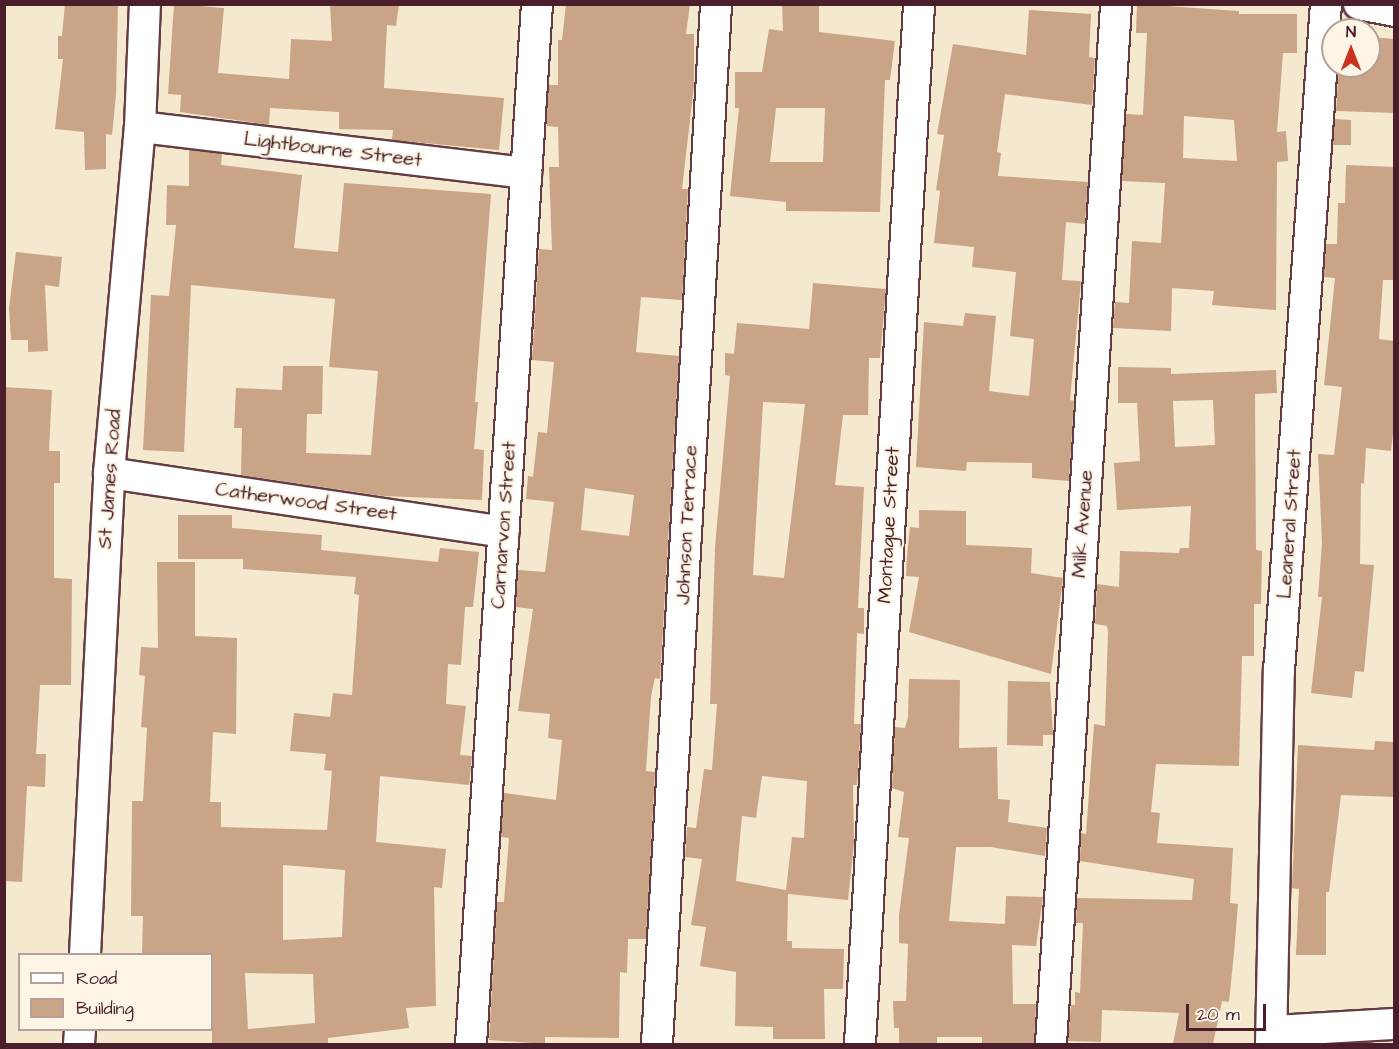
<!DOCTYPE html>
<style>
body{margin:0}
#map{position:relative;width:1399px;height:1049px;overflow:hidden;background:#f4e8ce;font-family:"Architects Daughter",sans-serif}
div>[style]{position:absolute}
.building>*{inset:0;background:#caa486}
.roads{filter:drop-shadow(2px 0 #643d43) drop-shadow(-2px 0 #643d43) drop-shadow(0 2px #643d43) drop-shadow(0 -2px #643d43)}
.minor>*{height:30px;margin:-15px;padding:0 15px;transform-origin:15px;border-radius:15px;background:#fff}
span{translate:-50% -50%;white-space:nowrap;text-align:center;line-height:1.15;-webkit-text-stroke:4.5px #fcf5e5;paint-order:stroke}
.street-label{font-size:20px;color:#4a1f2b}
.frame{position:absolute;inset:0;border:6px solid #4a1f2b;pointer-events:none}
.legend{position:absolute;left:18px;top:953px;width:195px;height:78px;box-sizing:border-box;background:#fcf5e5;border:2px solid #b59f9b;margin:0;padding:8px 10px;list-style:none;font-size:18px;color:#4a1f2b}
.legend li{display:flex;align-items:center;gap:12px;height:30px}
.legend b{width:30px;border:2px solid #b59f9b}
.north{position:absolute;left:1321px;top:18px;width:60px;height:60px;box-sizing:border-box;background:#fcf5e5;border:2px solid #b59f9b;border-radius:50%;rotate:0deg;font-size:16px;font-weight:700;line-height:24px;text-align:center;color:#4a1f2b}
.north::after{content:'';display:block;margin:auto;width:21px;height:27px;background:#c8321e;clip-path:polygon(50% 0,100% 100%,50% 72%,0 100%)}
.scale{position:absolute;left:1186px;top:1004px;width:80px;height:27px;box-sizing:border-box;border:3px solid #4a1f2b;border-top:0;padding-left:8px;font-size:18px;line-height:21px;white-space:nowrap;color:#4a1f2b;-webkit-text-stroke:4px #fcf5e5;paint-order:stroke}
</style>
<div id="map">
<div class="building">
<div style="clip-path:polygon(65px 4px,118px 4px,116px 95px,112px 135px,106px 134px,106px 169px,85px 170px,84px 132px,55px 129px,63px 59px,58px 59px,58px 36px,62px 36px)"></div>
<div style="clip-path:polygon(174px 4px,224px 8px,218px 73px,289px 79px,291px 39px,332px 41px,330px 4px,399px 4px,396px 26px,387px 25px,384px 88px,504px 98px,499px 150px,392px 140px,393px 130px,339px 129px,339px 112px,270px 108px,269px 125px,180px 112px,181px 95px,168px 94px)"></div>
<div style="clip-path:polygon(evenodd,566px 4px,690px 4px,686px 34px,694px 34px,694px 85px,682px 189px,688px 189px,682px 300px,641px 297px,636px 352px,679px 356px,660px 679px,655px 678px,651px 696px,646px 771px,655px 772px,646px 939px,628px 939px,627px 973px,620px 972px,619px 1038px,545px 1037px,545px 1044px,489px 1040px,497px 902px,504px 902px,509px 838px,501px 837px,504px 793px,556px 800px,562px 740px,548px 738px,550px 714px,518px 711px,533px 609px,516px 607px,518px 570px,545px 572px,554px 502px,526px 499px,528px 476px,533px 477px,538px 432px,547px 433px,554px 362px,532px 360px,539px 249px,552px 250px,549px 167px,559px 167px,558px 127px,547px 126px,547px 112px,549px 85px,558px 85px,558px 40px,562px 40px,566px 4px,585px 488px,634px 495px,629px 536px,581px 530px,585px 488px)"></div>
<div style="clip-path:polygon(evenodd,782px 4px,819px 4px,819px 32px,895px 41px,890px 80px,885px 80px,880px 212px,786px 211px,786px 202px,730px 196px,739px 108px,735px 108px,735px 72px,762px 72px,769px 29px,783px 31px,782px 4px,776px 108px,825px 108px,823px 162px,770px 162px,776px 108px)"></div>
<div style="clip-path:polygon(evenodd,1137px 4px,1239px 11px,1239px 14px,1297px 14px,1297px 53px,1283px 53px,1277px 132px,1286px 131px,1288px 161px,1277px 162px,1276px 310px,1212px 305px,1214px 291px,1172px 288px,1171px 331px,1113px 328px,1115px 302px,1129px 303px,1132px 241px,1161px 243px,1165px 183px,1122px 181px,1126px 114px,1143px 115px,1147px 33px,1136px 33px,1137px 4px,1184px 116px,1234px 120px,1237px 161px,1183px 158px,1184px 116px)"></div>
<div style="clip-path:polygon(1029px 10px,1091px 14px,1089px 57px,1095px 58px,1092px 105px,1005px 94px,997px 152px,1001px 153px,998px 176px,1088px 182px,1085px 224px,1066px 222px,1062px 280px,1081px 281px,1070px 400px,1074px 401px,1069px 481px,1032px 478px,1032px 463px,967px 462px,966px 471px,916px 467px,924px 322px,963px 326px,965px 313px,996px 316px,989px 391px,1029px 396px,1034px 339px,1010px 336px,1016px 272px,972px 267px,974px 247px,934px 243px,940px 191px,936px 190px,944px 135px,937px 134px,953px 44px,1026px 55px)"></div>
<div style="clip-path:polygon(1342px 20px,1370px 24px,1369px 33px,1369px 30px,1341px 30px)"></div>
<div style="clip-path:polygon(1369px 37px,1395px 39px,1395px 113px,1336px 111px,1339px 66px,1369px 66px)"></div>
<div style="clip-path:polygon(1335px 119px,1351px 120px,1351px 145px,1333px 145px)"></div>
<div style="clip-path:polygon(189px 150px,222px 154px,221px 165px,302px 175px,294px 248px,338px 252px,344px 183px,491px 194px,475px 402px,478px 402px,474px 449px,484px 450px,482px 500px,383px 496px,241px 475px,242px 428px,234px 428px,236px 388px,282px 390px,283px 366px,323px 366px,322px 414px,307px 414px,306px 453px,371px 455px,378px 371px,329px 367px,335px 299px,191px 285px,184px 452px,143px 450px,151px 295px,169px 296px,176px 225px,166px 225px,167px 185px,189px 186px)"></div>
<div style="clip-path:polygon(1346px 165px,1395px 167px,1395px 280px,1383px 280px,1379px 339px,1395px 341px,1395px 417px,1391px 451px,1366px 448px,1364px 484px,1361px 483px,1360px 564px,1374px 565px,1364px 672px,1355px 671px,1352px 698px,1311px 693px,1322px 597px,1318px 597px,1322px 543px,1318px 454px,1334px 455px,1342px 387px,1324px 385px,1335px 278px,1324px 277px,1324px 274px,1326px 244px,1337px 244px,1338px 203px,1345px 203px)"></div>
<div style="clip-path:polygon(16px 252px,62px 257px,59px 287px,45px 285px,48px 351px,28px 352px,28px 340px,11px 340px,9px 308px)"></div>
<div style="clip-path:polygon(evenodd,813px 283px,886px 289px,880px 358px,869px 358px,868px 415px,843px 415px,835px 485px,864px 487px,858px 608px,864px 608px,864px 634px,857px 633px,854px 724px,861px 724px,857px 785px,853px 785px,854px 843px,848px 900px,788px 894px,787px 941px,792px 941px,792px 948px,844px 949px,843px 989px,824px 989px,825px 1039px,773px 1039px,773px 1027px,735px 1026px,736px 972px,700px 966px,706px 927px,691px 925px,702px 859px,685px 857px,687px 827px,696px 828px,704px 769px,712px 770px,717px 704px,710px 704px,715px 547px,730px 376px,725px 375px,725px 353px,734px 354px,737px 323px,809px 329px,813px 283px,763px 402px,805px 404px,784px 578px,753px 575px,763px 402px,813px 283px,762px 776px,807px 781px,804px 838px,792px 837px,786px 890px,736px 881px,742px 816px,756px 818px,762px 776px)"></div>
<div style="clip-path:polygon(evenodd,1118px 367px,1171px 368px,1171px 374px,1276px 370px,1277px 393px,1255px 394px,1256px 550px,1262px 551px,1261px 604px,1254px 604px,1254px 656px,1242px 656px,1239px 766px,1156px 764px,1151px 812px,1160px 813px,1157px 843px,1233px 848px,1230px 903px,1238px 904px,1234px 953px,1229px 1002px,1222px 1001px,1213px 1044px,1173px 1044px,1179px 1013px,1102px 1010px,1101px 1042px,1068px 1041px,1071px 1005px,1075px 1005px,1075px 992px,1080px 993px,1083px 923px,1076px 923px,1077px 898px,1192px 900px,1194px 879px,1080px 861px,1081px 833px,1086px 834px,1094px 724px,1105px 726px,1108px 632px,1107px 626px,1095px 624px,1097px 584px,1119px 587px,1120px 551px,1179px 553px,1180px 548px,1189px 548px,1191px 506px,1117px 510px,1114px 463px,1140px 461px,1137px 403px,1118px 403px,1118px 367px,1213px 400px,1215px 445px,1175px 447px,1173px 401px,1213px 400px)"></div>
<div style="clip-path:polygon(4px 387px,52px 390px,49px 451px,60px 451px,60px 483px,54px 483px,54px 578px,72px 579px,71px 685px,40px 685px,36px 754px,46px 754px,45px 787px,27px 786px,22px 882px,4px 881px)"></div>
<div style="clip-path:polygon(919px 510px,966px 511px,966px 545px,1032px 548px,1031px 573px,1063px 578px,1051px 674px,909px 632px,919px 577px,906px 576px,907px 556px,910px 527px,919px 528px)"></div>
<div style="clip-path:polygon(evenodd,178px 515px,232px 515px,232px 528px,322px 535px,321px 550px,438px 562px,440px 548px,479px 552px,473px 607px,465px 607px,461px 665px,448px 664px,446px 704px,466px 706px,460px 755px,472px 756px,469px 785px,380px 776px,376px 842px,446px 849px,442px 888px,434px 887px,436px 1006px,406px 1008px,409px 1028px,328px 1038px,328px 1044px,212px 1044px,212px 954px,142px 954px,143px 916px,131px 916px,132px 801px,143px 801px,147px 728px,141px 727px,145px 676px,139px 675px,141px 647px,158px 648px,157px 562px,195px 562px,195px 636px,237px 638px,236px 734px,213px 732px,210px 802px,221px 802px,221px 827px,327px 830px,332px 771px,324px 770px,326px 754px,290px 751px,294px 713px,330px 717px,333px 693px,352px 695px,359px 595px,354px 594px,356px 577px,243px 569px,243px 559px,178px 559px,178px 515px,283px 865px,345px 870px,342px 937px,283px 940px,283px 865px,178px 515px,245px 973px,313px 974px,315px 1023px,248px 1029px,245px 973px)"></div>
<div style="clip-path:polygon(909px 679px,960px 680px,959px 748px,997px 747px,998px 799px,1010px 800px,1008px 822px,1047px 828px,1045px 856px,991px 847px,956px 847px,949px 921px,1005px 924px,1006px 896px,1043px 897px,1036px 946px,1012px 945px,1013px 1004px,1036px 1004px,1034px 1044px,982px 1044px,982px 1037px,937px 1037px,937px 1044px,899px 1044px,899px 1028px,894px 1028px,893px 1001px,906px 1001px,908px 944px,899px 943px,899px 915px,909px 838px,898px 837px,904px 792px,892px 788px,895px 727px,905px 728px,908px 717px)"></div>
<div style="clip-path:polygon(1008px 681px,1050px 682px,1053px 735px,1043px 735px,1043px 746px,1007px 745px)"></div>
<div style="clip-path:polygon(1375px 741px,1395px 742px,1395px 797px,1341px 795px,1329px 892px,1326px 892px,1326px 955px,1296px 955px,1299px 889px,1292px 888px,1298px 745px,1374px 750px)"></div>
</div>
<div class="roads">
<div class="minor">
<div style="left:1359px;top:4px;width:36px;rotate:11deg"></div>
<div style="left:140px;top:127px;width:389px;rotate:6.8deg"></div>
<div style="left:109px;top:473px;width:399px;rotate:8.5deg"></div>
<div style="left:85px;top:954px;width:482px;rotate:-87.1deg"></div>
<div style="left:109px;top:473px;width:347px;rotate:-84.9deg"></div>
<div style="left:140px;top:127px;width:123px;rotate:-87.7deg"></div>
<div style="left:1273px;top:1031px;width:121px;rotate:-3.3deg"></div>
<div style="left:79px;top:1044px;width:14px;rotate:-86deg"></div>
<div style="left:471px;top:1044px;width:1042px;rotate:-86.37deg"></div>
<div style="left:657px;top:1044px;width:1042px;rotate:-86.75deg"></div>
<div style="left:860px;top:1044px;width:1042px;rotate:-86.75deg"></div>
<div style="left:1051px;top:1044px;width:1042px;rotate:-86.42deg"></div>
<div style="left:1271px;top:1044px;width:373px;rotate:-88.8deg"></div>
<div style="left:1279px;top:671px;width:669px;rotate:-85.97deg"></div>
</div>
</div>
<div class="street-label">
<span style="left:333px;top:150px;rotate:7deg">Lightbourne Street</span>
<span style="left:110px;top:479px;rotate:-86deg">St James Road</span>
<span style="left:306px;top:502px;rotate:8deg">Catherwood Street</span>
<span style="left:1083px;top:524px;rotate:-86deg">Milk Avenue</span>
<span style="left:1290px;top:524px;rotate:-86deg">Leaneral Street</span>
<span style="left:504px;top:525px;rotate:-86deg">Carnarvon Street</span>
<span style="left:687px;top:525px;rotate:-87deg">Johnson Terrace</span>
<span style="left:889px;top:525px;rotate:-87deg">Montague Street</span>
</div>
<div class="frame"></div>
<ul class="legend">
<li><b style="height:8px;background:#fff"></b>Road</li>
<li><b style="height:16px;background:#caa486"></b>Building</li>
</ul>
<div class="north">N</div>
<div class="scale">20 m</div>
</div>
